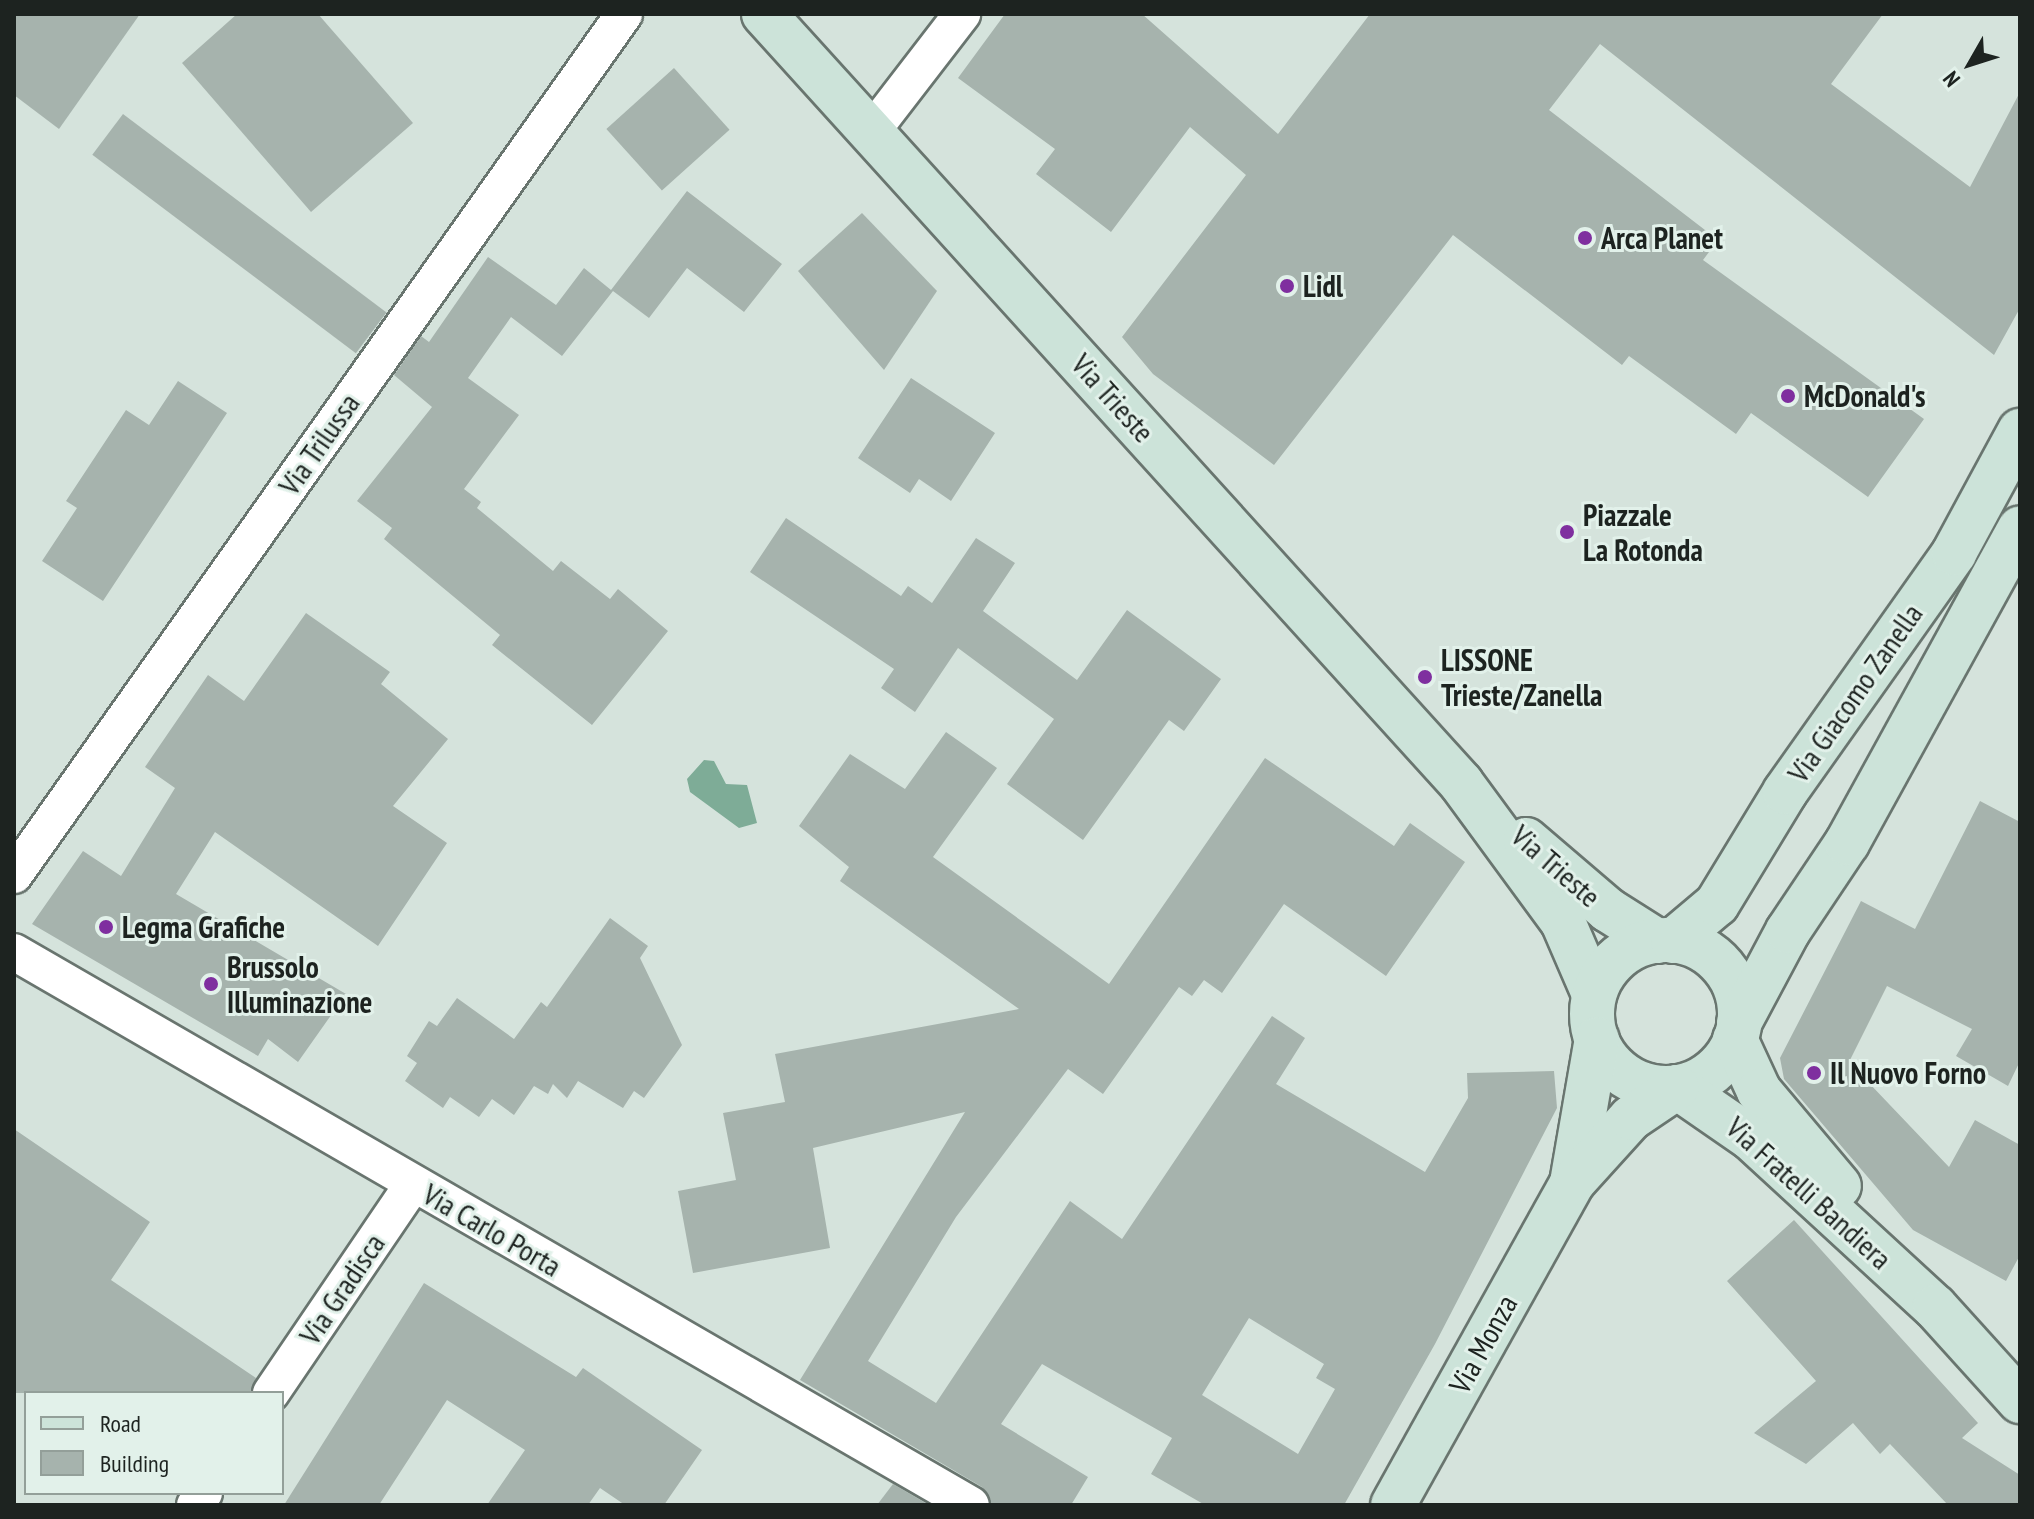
<!DOCTYPE html>
<style>
body{margin:0}
#map{position:relative;width:2034px;height:1519px;overflow:hidden;background:#d5e3dc;font-family:"PT Sans Narrow",sans-serif}
div>[style]{position:absolute}
.water>*{inset:0;background:#7eac97}
.building>*{inset:0;background:#a6b3ad;transform-origin:0 0}
.roads{filter:drop-shadow(2px 0 #69756f) drop-shadow(-2px 0 #69756f) drop-shadow(0 2px #69756f) drop-shadow(0 -2px #69756f)}
.street>*{height:36px;margin:-18px;padding:0 18px;transform-origin:18px;border-radius:18px;background:#fff}
.secondary>*{height:44px;margin:-22px;padding:0 22px;transform-origin:22px;border-radius:22px;background:#cce3d9}
.secondary>.ring{margin:-22px;padding:0;box-sizing:content-box;background:none;border:44px solid #cce3d9;border-radius:50%}
.dots>*{width:22px;height:22px;translate:-50% -50%;box-sizing:border-box;border:4px solid #e2f1ea;border-radius:50%}
span{translate:-50% -50%;white-space:nowrap;text-align:center;line-height:1.15;-webkit-text-stroke:6px #e2f1ea;paint-order:stroke}
.poi-label{font-size:30px;color:#1d2320;font-weight:700}
.left{translate:0 -50%;text-align:left}
.street-label{font-size:30px;color:#1d2320}
.frame{position:absolute;inset:0;border:16px solid #1d2320;pointer-events:none}
.legend{position:absolute;left:24px;top:1391px;width:260px;height:104px;box-sizing:border-box;background:#e2f1ea;border:2px solid #939f99;margin:0;padding:10px 14px;list-style:none;font-size:24px;color:#1d2320}
.legend li{display:flex;align-items:center;gap:16px;height:40px}
.legend b{width:40px;border:2px solid #939f99}
.north{position:absolute;left:1930px;top:24px;width:80px;height:80px;-webkit-text-stroke:6px #e2f1ea;paint-order:stroke;rotate:231deg;font-size:22px;font-weight:700;line-height:32px;text-align:center;color:#1d2320}
.north::after{content:'';display:block;margin:auto;width:28px;height:36px;background:#1d2320;clip-path:polygon(50% 0,100% 100%,50% 72%,0 100%)}
</style>
<div id="map">
<div class="water">
<div style="clip-path:polygon(704px 760px,714px 761px,726px 784px,747px 785px,757px 823px,739px 828px,690px 792px,687px 779px)"></div>
</div>
<div class="building">
<div style="clip-path:polygon(14px 14px,140px 14px,59px 129px,14px 95px)"></div>
<div style="clip-path:polygon(237px 14px,318px 14px,413px 123px,311px 212px,182px 63px)"></div>
<div style="clip-path:polygon(1005px 14px,1142px 14px,1278px 134px,1370px 14px,1883px 14px,1831px 84px,1970px 187px,2020px 92px,2020px 308px,1994px 355px,1600px 44px,1549px 110px,1718px 240px,1703px 260px,1924px 419px,1868px 497px,1751px 413px,1736px 434px,1629px 356px,1622px 365px,1453px 235px,1274px 465px,1153px 374px,1122px 337px,1246px 175px,1190px 127px,1111px 232px,1036px 174px,1055px 149px,958px 78px)"></div>
<div style="left:674px;top:68px;width:83px;height:91px;rotate:48deg"></div>
<div style="left:123px;top:114px;width:330px;height:51px;rotate:37deg"></div>
<div style="clip-path:polygon(687px 191px,782px 264px,744px 312px,687px 268px,649px 318px,613px 291px,562px 356px,511px 317px,468px 378px,519px 415px,464px 489px,481px 502px,477px 508px,553px 571px,561px 561px,610px 599px,618px 589px,668px 631px,592px 725px,492px 645px,500px 635px,384px 539px,392px 528px,357px 501px,432px 407px,394px 375px,421px 336px,429px 342px,488px 257px,556px 305px,584px 268px,611px 290px)"></div>
<div style="clip-path:polygon(862px 213px,937px 291px,884px 370px,798px 271px)"></div>
<div style="clip-path:polygon(911px 378px,995px 433px,951px 501px,919px 479px,910px 493px,858px 458px)"></div>
<div style="clip-path:polygon(178px 381px,227px 413px,103px 601px,42px 561px,77px 508px,66px 501px,126px 410px,149px 425px)"></div>
<div style="clip-path:polygon(786px 518px,901px 596px,908px 586px,932px 603px,976px 538px,1015px 563px,983px 611px,1077px 680px,1127px 610px,1221px 679px,1184px 731px,1169px 720px,1083px 840px,1007px 784px,1054px 719px,958px 648px,915px 712px,881px 688px,894px 669px,750px 572px)"></div>
<div style="clip-path:polygon(306px 613px,390px 672px,381px 684px,448px 739px,393px 806px,447px 843px,378px 946px,215px 832px,176px 894px,346px 994px,298px 1062px,268px 1039px,258px 1056px,32px 924px,83px 851px,121px 876px,175px 788px,145px 767px,208px 675px,244px 701px)"></div>
<div style="clip-path:polygon(evenodd,946px 732px,997px 768px,933px 857px,1109px 984px,1265px 758px,1394px 846px,1410px 823px,1465px 862px,1386px 976px,1284px 904px,1222px 993px,1204px 980px,1192px 996px,1179px 987px,1103px 1094px,1068px 1069px,956px 1217px,868px 1361px,936px 1403px,1070px 1201px,1122px 1239px,1272px 1016px,1305px 1038px,1276px 1084px,1425px 1172px,1468px 1098px,1467px 1073px,1554px 1071px,1557px 1108px,1435px 1344px,1344px 1505px,1205px 1505px,1151px 1474px,1172px 1438px,1042px 1364px,1001px 1424px,1088px 1477px,1071px 1505px,992px 1505px,982px 1487px,800px 1380px,965px 1112px,813px 1148px,830px 1248px,693px 1273px,678px 1191px,736px 1180px,723px 1113px,785px 1102px,775px 1054px,1019px 1009px,840px 881px,849px 867px,799px 826px,850px 754px,905px 789px,946px 732px,1249px 1318px,1324px 1364px,1316px 1378px,1335px 1389px,1298px 1454px,1202px 1395px,1249px 1318px)"></div>
<div style="clip-path:polygon(1980px 801px,2020px 822px,2020px 1061px,2008px 1086px,1956px 1056px,1972px 1029px,1887px 986px,1849px 1062px,1949px 1167px,1975px 1120px,2020px 1145px,2020px 1255px,2006px 1281px,1913px 1230px,1784px 1079px,1780px 1058px,1861px 901px,1915px 929px)"></div>
<div style="clip-path:polygon(610px 918px,648px 946px,640px 958px,682px 1045px,644px 1098px,634px 1091px,623px 1108px,578px 1081px,567px 1098px,553px 1084px,548px 1094px,534px 1086px,514px 1115px,492px 1099px,479px 1117px,450px 1097px,443px 1108px,405px 1081px,417px 1063px,407px 1056px,429px 1021px,437px 1026px,457px 998px,514px 1039px,541px 1002px,547px 1007px)"></div>
<div style="clip-path:polygon(14px 1129px,150px 1222px,111px 1280px,256px 1378px,250px 1393px,14px 1393px)"></div>
<div style="clip-path:polygon(1794px 1220px,1978px 1423px,1962px 1438px,2020px 1475px,2020px 1505px,1948px 1505px,1890px 1444px,1880px 1454px,1853px 1423px,1806px 1464px,1754px 1433px,1816px 1381px,1727px 1281px)"></div>
<div style="clip-path:polygon(424px 1283px,576px 1377px,583px 1368px,702px 1450px,664px 1505px,625px 1505px,600px 1488px,588px 1505px,487px 1505px,525px 1450px,447px 1400px,379px 1505px,284px 1505px)"></div>
<div style="clip-path:polygon(893px 1484px,929px 1505px,877px 1505px)"></div>
</div>
<div class="roads">
<div class="street">
<div style="left:872px;top:131px;width:148px;rotate:-52.4deg"></div>
<div style="left:14px;top:875px;width:1055px;rotate:-54.68deg"></div>
<div style="left:14px;top:952px;width:1105px;rotate:30.02deg"></div>
<div style="left:271px;top:1393px;width:253px;rotate:-55.8deg"></div>
<div style="left:195px;top:1505px;width:15px;rotate:-53deg"></div>
</div>
<div class="secondary">
<div style="left:764px;top:14px;width:1038px;rotate:47.81deg"></div>
<div style="left:1461px;top:783px;width:172px;rotate:53.7deg"></div>
<div style="left:1563px;top:922px;width:78px;rotate:66.7deg"></div>
<div style="left:1526px;top:840px;width:108px;rotate:40.5deg"></div>
<div style="left:1608px;top:910px;width:58px;rotate:32.3deg"></div>
<div class="ring" style="left:1592px;top:940px;width:104px;height:104px"></div>
<div style="left:1673px;top:941px;width:57px;rotate:-40.1deg"></div>
<div style="left:1717px;top:904px;width:131px;rotate:-58.7deg"></div>
<div style="left:1785px;top:792px;width:293px;rotate:-54.7deg"></div>
<div style="left:1954px;top:553px;width:139px;rotate:-61.6deg"></div>
<div style="left:1739px;top:1023px;width:104px;rotate:-62deg"></div>
<div style="left:1788px;top:931px;width:106px;rotate:-56.2deg"></div>
<div style="left:1847px;top:843px;width:359px;rotate:-61.2deg"></div>
<div style="left:1735px;top:1039px;width:57px;rotate:65.2deg"></div>
<div style="left:1759px;top:1091px;width:124px;rotate:49.9deg"></div>
<div style="left:1677px;top:1087px;width:90px;rotate:34.6deg"></div>
<div style="left:1751px;top:1138px;width:250px;rotate:42.6deg"></div>
<div style="left:1935px;top:1307px;width:127px;rotate:47.9deg"></div>
<div style="left:1572px;top:1183px;width:146px;rotate:-80.2deg"></div>
<div style="left:1393px;top:1505px;width:368px;rotate:-60.9deg"></div>
<div style="left:1572px;top:1183px;width:88px;rotate:-47.8deg"></div>
<div style="left:1631px;top:1118px;width:55px;rotate:-34deg"></div>
</div>
</div>
<div class="dots">
<div style="left:1585px;top:238px;background:#7f2f9f"></div>
<div style="left:1287px;top:286px;background:#7f2f9f"></div>
<div style="left:1788px;top:396px;background:#7f2f9f"></div>
<div style="left:1567px;top:532px;background:#7f2f9f"></div>
<div style="left:1425px;top:677px;background:#7f2f9f"></div>
<div style="left:106px;top:927px;background:#7f2f9f"></div>
<div style="left:211px;top:984px;background:#7f2f9f"></div>
<div style="left:1814px;top:1073px;background:#7f2f9f"></div>
</div>
<div class="poi-label">
<span class="left" style="left:1601px;top:238px">Arca Planet</span>
<span class="left" style="left:1303px;top:286px">Lidl</span>
<span class="left" style="left:1804px;top:396px">McDonald's</span>
<span class="left" style="left:1583px;top:532px">Piazzale<br>La Rotonda</span>
<span class="left" style="left:1441px;top:677px">LISSONE<br>Trieste/Zanella</span>
<span class="left" style="left:122px;top:927px">Legma Grafiche</span>
<span class="left" style="left:227px;top:984px">Brussolo<br>Illuminazione</span>
<span class="left" style="left:1830px;top:1073px">Il Nuovo Forno</span>
</div>
<div class="street-label">
<span style="left:1113px;top:398px;rotate:48deg">Via Trieste</span>
<span style="left:319px;top:444px;rotate:-55deg">Via Trilussa</span>
<span style="left:1855px;top:693px;rotate:-55deg">Via Giacomo Zanella</span>
<span style="left:1556px;top:866px;rotate:41deg">Via Trieste</span>
<span style="left:1809px;top:1193px;rotate:42deg">Via Fratelli Bandiera</span>
<span style="left:492px;top:1230px;rotate:30deg">Via Carlo Porta</span>
<span style="left:342px;top:1289px;rotate:-56deg">Via Gradisca</span>
<span style="left:1483px;top:1344px;rotate:-61deg">Via Monza</span>
</div>
<div class="frame"></div>
<ul class="legend">
<li><b style="height:10px;background:#cce3d9"></b>Road</li>
<li><b style="height:22px;background:#a6b3ad"></b>Building</li>
</ul>
<div class="north">N</div>
</div>
